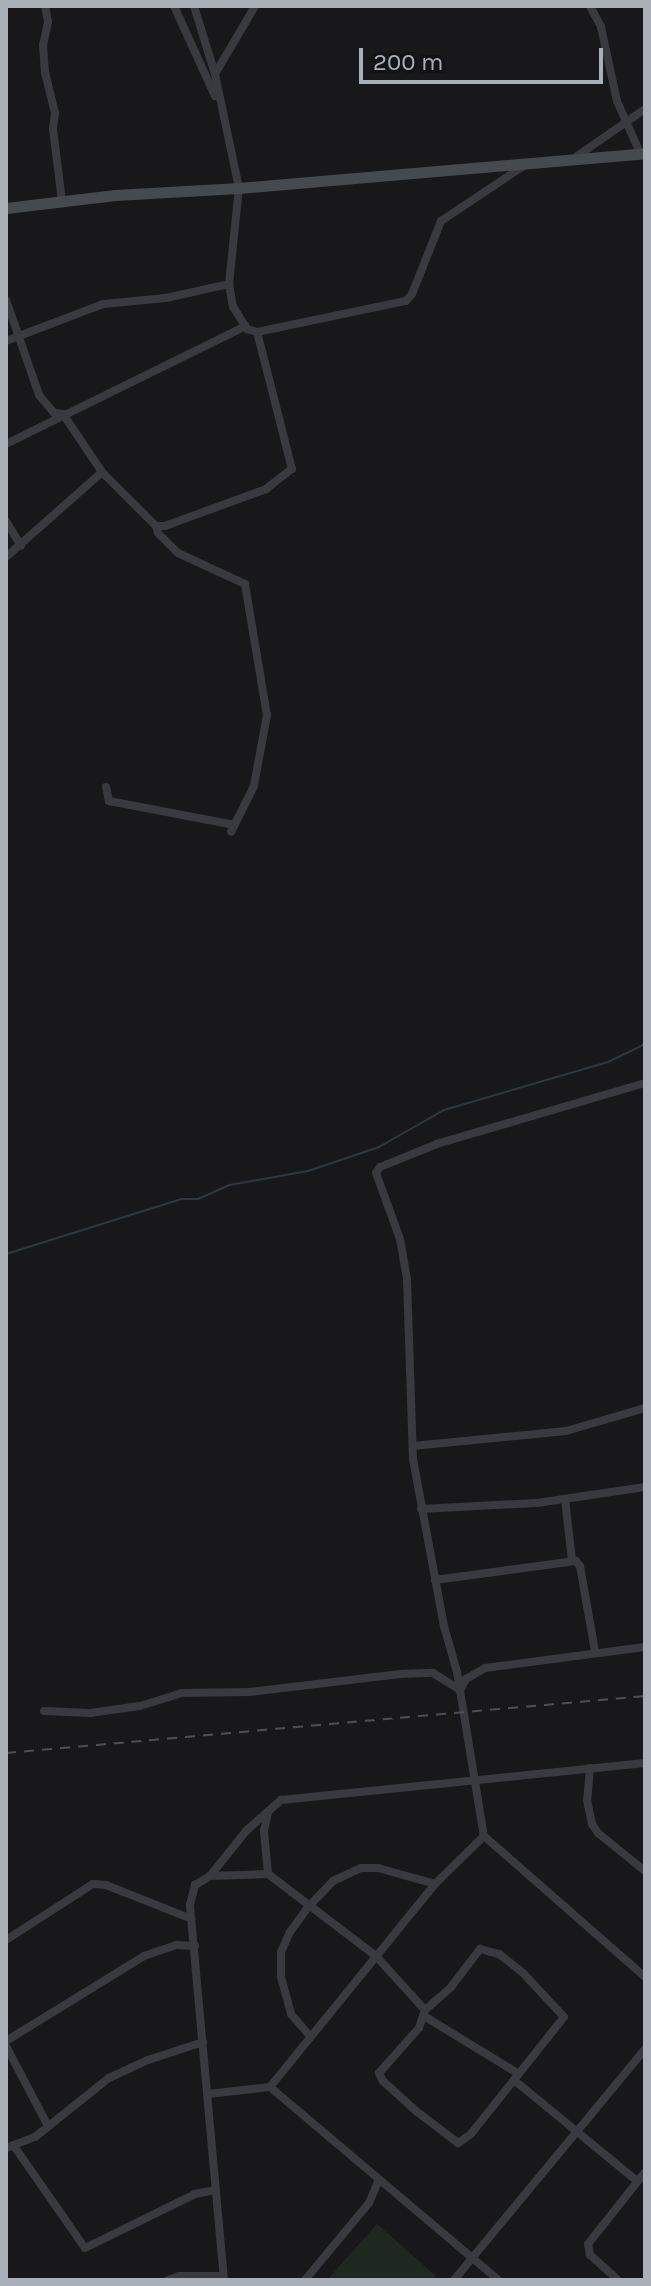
<!DOCTYPE html>
<style>
body{margin:0}
#map{position:relative;width:651px;height:2286px;overflow:hidden;background:#18181a;font-family:Karla,sans-serif}
div>[style]{position:absolute}
.green>*{inset:0;background:#1f2820}
.stream>*{height:2px;margin:-1px;padding:0 1px;transform-origin:1px;border-radius:1px;background:#2d393f}
.street>*{height:8px;margin:-4px;padding:0 4px;transform-origin:4px;border-radius:4px;background:#393a3f}
.secondary>*{height:11px;margin:-5.5px;padding:0 5.5px;transform-origin:5.5px;border-radius:5.5px;background:#464a4f}
.rail>*{height:2px;margin-top:-1px;transform-origin:0;background:repeating-linear-gradient(90deg,#4c4f54 0 10px,transparent 0 18px)}
span{translate:-50% -50%;white-space:nowrap;text-align:center;line-height:1.15;-webkit-text-stroke:6px #131315;paint-order:stroke}
.frame{position:absolute;inset:0;border:8px solid #aab0ba;pointer-events:none}
.scale{position:absolute;left:359px;top:48px;width:244px;height:36px;box-sizing:border-box;border:4px solid #aab0ba;border-top:0;padding-left:10px;font-size:24px;line-height:28px;white-space:nowrap;color:#aab0ba;-webkit-text-stroke:6px #131315;paint-order:stroke}
</style>
<div id="map">
<div class="green">
<div style="clip-path:polygon(377px 2224px,436px 2276px,432px 2280px,327px 2280px)"></div>
</div>
<div class="stream">
<div style="left:6px;top:1254px;width:184px;rotate:-17.4deg"></div>
<div style="left:182px;top:1199px;width:16px"></div>
<div style="left:198px;top:1199px;width:35px;rotate:-24deg"></div>
<div style="left:230px;top:1185px;width:79px;rotate:-10.2deg"></div>
<div style="left:308px;top:1171px;width:75px;rotate:-18.7deg"></div>
<div style="left:379px;top:1147px;width:75px;rotate:-29.6deg"></div>
<div style="left:444px;top:1110px;width:171px;rotate:-16.3deg"></div>
<div style="left:608px;top:1062px;width:41px;rotate:-25.9deg"></div>
</div>
<div class="street">
<div style="left:45px;top:6px;width:16px;rotate:79deg"></div>
<div style="left:48px;top:22px;width:24px;rotate:102deg"></div>
<div style="left:43px;top:45px;width:27px;rotate:86deg"></div>
<div style="left:45px;top:72px;width:42px;rotate:76.3deg"></div>
<div style="left:55px;top:113px;width:16px;rotate:97deg"></div>
<div style="left:53px;top:129px;width:73px;rotate:82.9deg"></div>
<div style="left:174px;top:6px;width:99px;rotate:65.5deg"></div>
<div style="left:590px;top:6px;width:24px;rotate:62deg"></div>
<div style="left:601px;top:27px;width:76px;rotate:77.8deg"></div>
<div style="left:617px;top:101px;width:57px;rotate:66.1deg"></div>
<div style="left:215px;top:74px;width:79px;rotate:-59.5deg"></div>
<div style="left:573px;top:159px;width:88px;rotate:-34.8deg"></div>
<div style="left:6px;top:300px;width:101px;rotate:70.8deg"></div>
<div style="left:39px;top:395px;width:23px;rotate:50deg"></div>
<div style="left:54px;top:413px;width:9px;rotate:6deg"></div>
<div style="left:63px;top:414px;width:70px;rotate:56.1deg"></div>
<div style="left:102px;top:472px;width:76px;rotate:45deg"></div>
<div style="left:156px;top:526px;width:7px;rotate:74deg"></div>
<div style="left:158px;top:533px;width:28px;rotate:45deg"></div>
<div style="left:178px;top:553px;width:74px;rotate:24.8deg"></div>
<div style="left:245px;top:584px;width:133px;rotate:80.5deg"></div>
<div style="left:267px;top:715px;width:72px;rotate:100.4deg"></div>
<div style="left:254px;top:786px;width:51px;rotate:116.6deg"></div>
<div style="left:257px;top:332px;width:152px;rotate:-11.8deg"></div>
<div style="left:406px;top:301px;width:9px;rotate:-49deg"></div>
<div style="left:412px;top:294px;width:79px;rotate:-68.3deg"></div>
<div style="left:441px;top:221px;width:101px;rotate:-33.7deg"></div>
<div style="left:6px;top:341px;width:104px;rotate:-20.9deg"></div>
<div style="left:103px;top:304px;width:63px;rotate:-5.4deg"></div>
<div style="left:166px;top:298px;width:65px;rotate:-12.5deg"></div>
<div style="left:6px;top:444px;width:267px;rotate:-26.2deg"></div>
<div style="left:6px;top:521px;width:29px;rotate:59deg"></div>
<div style="left:156px;top:526px;width:9px"></div>
<div style="left:165px;top:526px;width:108px;rotate:-20.1deg"></div>
<div style="left:266px;top:489px;width:33px;rotate:-38deg"></div>
<div style="left:292px;top:469px;width:141px;rotate:-104.3deg"></div>
<div style="left:257px;top:332px;width:10px;rotate:-163deg"></div>
<div style="left:247px;top:329px;width:26px;rotate:-122deg"></div>
<div style="left:233px;top:307px;width:23px;rotate:-100deg"></div>
<div style="left:229px;top:284px;width:97px;rotate:-84.1deg"></div>
<div style="left:239px;top:188px;width:116px;rotate:-101.9deg"></div>
<div style="left:215px;top:74px;width:71px;rotate:-107.2deg"></div>
<div style="left:6px;top:557px;width:128px;rotate:-41.5deg"></div>
<div style="left:106px;top:787px;width:14px;rotate:78deg"></div>
<div style="left:109px;top:801px;width:128px;rotate:10.8deg"></div>
<div style="left:645px;top:1083px;width:217px;rotate:163.7deg"></div>
<div style="left:437px;top:1144px;width:61px;rotate:158deg"></div>
<div style="left:380px;top:1167px;width:7px;rotate:124deg"></div>
<div style="left:376px;top:1173px;width:70px;rotate:70deg"></div>
<div style="left:400px;top:1239px;width:41px;rotate:80.1deg"></div>
<div style="left:407px;top:1279px;width:180px;rotate:88.1deg"></div>
<div style="left:413px;top:1459px;width:170px;rotate:79.5deg"></div>
<div style="left:444px;top:1626px;width:48px;rotate:74.2deg"></div>
<div style="left:457px;top:1672px;width:166px;rotate:80.7deg"></div>
<div style="left:484px;top:1836px;width:214px;rotate:41.2deg"></div>
<div style="left:413px;top:1446px;width:154px;rotate:-5.6deg"></div>
<div style="left:566px;top:1431px;width:82px;rotate:-16.2deg"></div>
<div style="left:565px;top:1499px;width:61px;rotate:83.5deg"></div>
<div style="left:421px;top:1509px;width:116px;rotate:-3deg"></div>
<div style="left:537px;top:1503px;width:109px;rotate:-8.4deg"></div>
<div style="left:435px;top:1580px;width:142px;rotate:-7.7deg"></div>
<div style="left:576px;top:1561px;width:6px;rotate:51deg"></div>
<div style="left:580px;top:1566px;width:86px;rotate:80deg"></div>
<div style="left:44px;top:1711px;width:46px;rotate:2.5deg"></div>
<div style="left:90px;top:1713px;width:50px;rotate:-8deg"></div>
<div style="left:140px;top:1706px;width:44px;rotate:-17.2deg"></div>
<div style="left:182px;top:1693px;width:67px;rotate:-0.9deg"></div>
<div style="left:249px;top:1692px;width:152px;rotate:-6.8deg"></div>
<div style="left:400px;top:1674px;width:33px;rotate:-2deg"></div>
<div style="left:433px;top:1673px;width:32px;rotate:32deg"></div>
<div style="left:460px;top:1690px;width:13px;rotate:-61deg"></div>
<div style="left:466px;top:1679px;width:22px;rotate:-30deg"></div>
<div style="left:485px;top:1668px;width:161px;rotate:-7.5deg"></div>
<div style="left:590px;top:1768px;width:32px;rotate:95deg"></div>
<div style="left:587px;top:1800px;width:25px;rotate:78deg"></div>
<div style="left:592px;top:1824px;width:11px;rotate:56deg"></div>
<div style="left:598px;top:1833px;width:60px;rotate:39deg"></div>
<div style="left:268px;top:1874px;width:43px;rotate:-95.3deg"></div>
<div style="left:264px;top:1831px;width:19px;rotate:-78deg"></div>
<div style="left:210px;top:1876px;width:58px;rotate:-2deg"></div>
<div style="left:268px;top:1874px;width:136px;rotate:37.2deg"></div>
<div style="left:376px;top:1956px;width:73px;rotate:47.8deg"></div>
<div style="left:6px;top:1940px;width:103px;rotate:-32.8deg"></div>
<div style="left:93px;top:1884px;width:13px;rotate:4deg"></div>
<div style="left:106px;top:1885px;width:92px;rotate:21.6deg"></div>
<div style="left:480px;top:1949px;width:20px;rotate:15deg"></div>
<div style="left:499px;top:1954px;width:31px;rotate:38deg"></div>
<div style="left:523px;top:1973px;width:60px;rotate:47deg"></div>
<div style="left:564px;top:2017px;width:149px;rotate:128.5deg"></div>
<div style="left:471px;top:2134px;width:16px;rotate:145deg"></div>
<div style="left:458px;top:2143px;width:53px;rotate:-142.7deg"></div>
<div style="left:416px;top:2111px;width:45px;rotate:-137.7deg"></div>
<div style="left:383px;top:2081px;width:9px;rotate:-117deg"></div>
<div style="left:379px;top:2073px;width:60px;rotate:-48.4deg"></div>
<div style="left:419px;top:2028px;width:19px;rotate:-72deg"></div>
<div style="left:425px;top:2010px;width:35px;rotate:-41deg"></div>
<div style="left:451px;top:1987px;width:48px;rotate:-52.7deg"></div>
<div style="left:424px;top:2016px;width:111px;rotate:31.4deg"></div>
<div style="left:310px;top:2036px;width:29px;rotate:-131deg"></div>
<div style="left:291px;top:2014px;width:39px;rotate:-105deg"></div>
<div style="left:281px;top:1976px;width:24px;rotate:-90deg"></div>
<div style="left:281px;top:1952px;width:22px;rotate:-66deg"></div>
<div style="left:290px;top:1932px;width:31px;rotate:-54deg"></div>
<div style="left:308px;top:1907px;width:36px;rotate:-46deg"></div>
<div style="left:333px;top:1881px;width:31px;rotate:-25deg"></div>
<div style="left:361px;top:1868px;width:17px"></div>
<div style="left:378px;top:1868px;width:59px;rotate:15.7deg"></div>
<div style="left:6px;top:2041px;width:162px;rotate:-31.6deg"></div>
<div style="left:144px;top:1956px;width:34px;rotate:-19deg"></div>
<div style="left:176px;top:1945px;width:19px;rotate:3deg"></div>
<div style="left:6px;top:2046px;width:90px;rotate:62.3deg"></div>
<div style="left:514px;top:2080px;width:159px;rotate:39.4deg"></div>
<div style="left:270px;top:2087px;width:262px;rotate:-50.9deg"></div>
<div style="left:435px;top:1884px;width:69px;rotate:-44.4deg"></div>
<div style="left:208px;top:2094px;width:62px;rotate:-6.4deg"></div>
<div style="left:270px;top:2087px;width:299px;rotate:40.2deg"></div>
<div style="left:14px;top:2146px;width:124px;rotate:55.2deg"></div>
<div style="left:85px;top:2248px;width:123px;rotate:-26.1deg"></div>
<div style="left:195px;top:2194px;width:19px;rotate:-12deg"></div>
<div style="left:6px;top:2148px;width:31px;rotate:-21deg"></div>
<div style="left:35px;top:2137px;width:95px;rotate:-38.6deg"></div>
<div style="left:109px;top:2078px;width:43px;rotate:-24.8deg"></div>
<div style="left:148px;top:2060px;width:58px;rotate:-18.1deg"></div>
<div style="left:168px;top:2280px;width:12px;rotate:-20deg"></div>
<div style="left:179px;top:2276px;width:44px"></div>
<div style="left:224px;top:2280px;width:377px;rotate:-95.2deg"></div>
<div style="left:190px;top:1905px;width:21px;rotate:-76deg"></div>
<div style="left:195px;top:1885px;width:17px;rotate:-31deg"></div>
<div style="left:210px;top:1876px;width:58px;rotate:-51.3deg"></div>
<div style="left:246px;top:1831px;width:47px;rotate:-41.5deg"></div>
<div style="left:281px;top:1800px;width:366px;rotate:-5.8deg"></div>
<div style="left:305px;top:2280px;width:100px;rotate:-50.3deg"></div>
<div style="left:369px;top:2203px;width:26px;rotate:-67deg"></div>
<div style="left:454px;top:2280px;width:300px;rotate:-50.4deg"></div>
<div style="left:618px;top:2280px;width:38px;rotate:-138deg"></div>
<div style="left:590px;top:2255px;width:11px;rotate:-100deg"></div>
<div style="left:588px;top:2244px;width:92px;rotate:-51.6deg"></div>
</div>
<div class="secondary">
<div style="left:6px;top:208px;width:110px;rotate:-6.8deg"></div>
<div style="left:115px;top:195px;width:124px;rotate:-3.2deg"></div>
<div style="left:239px;top:188px;width:408px;rotate:-4.9deg"></div>
</div>
<div class="rail">
<div style="left:6px;top:1753px;width:642px;rotate:-5.1deg"></div>
</div>
<div class="frame"></div>
<div class="scale">200 m</div>
</div>
